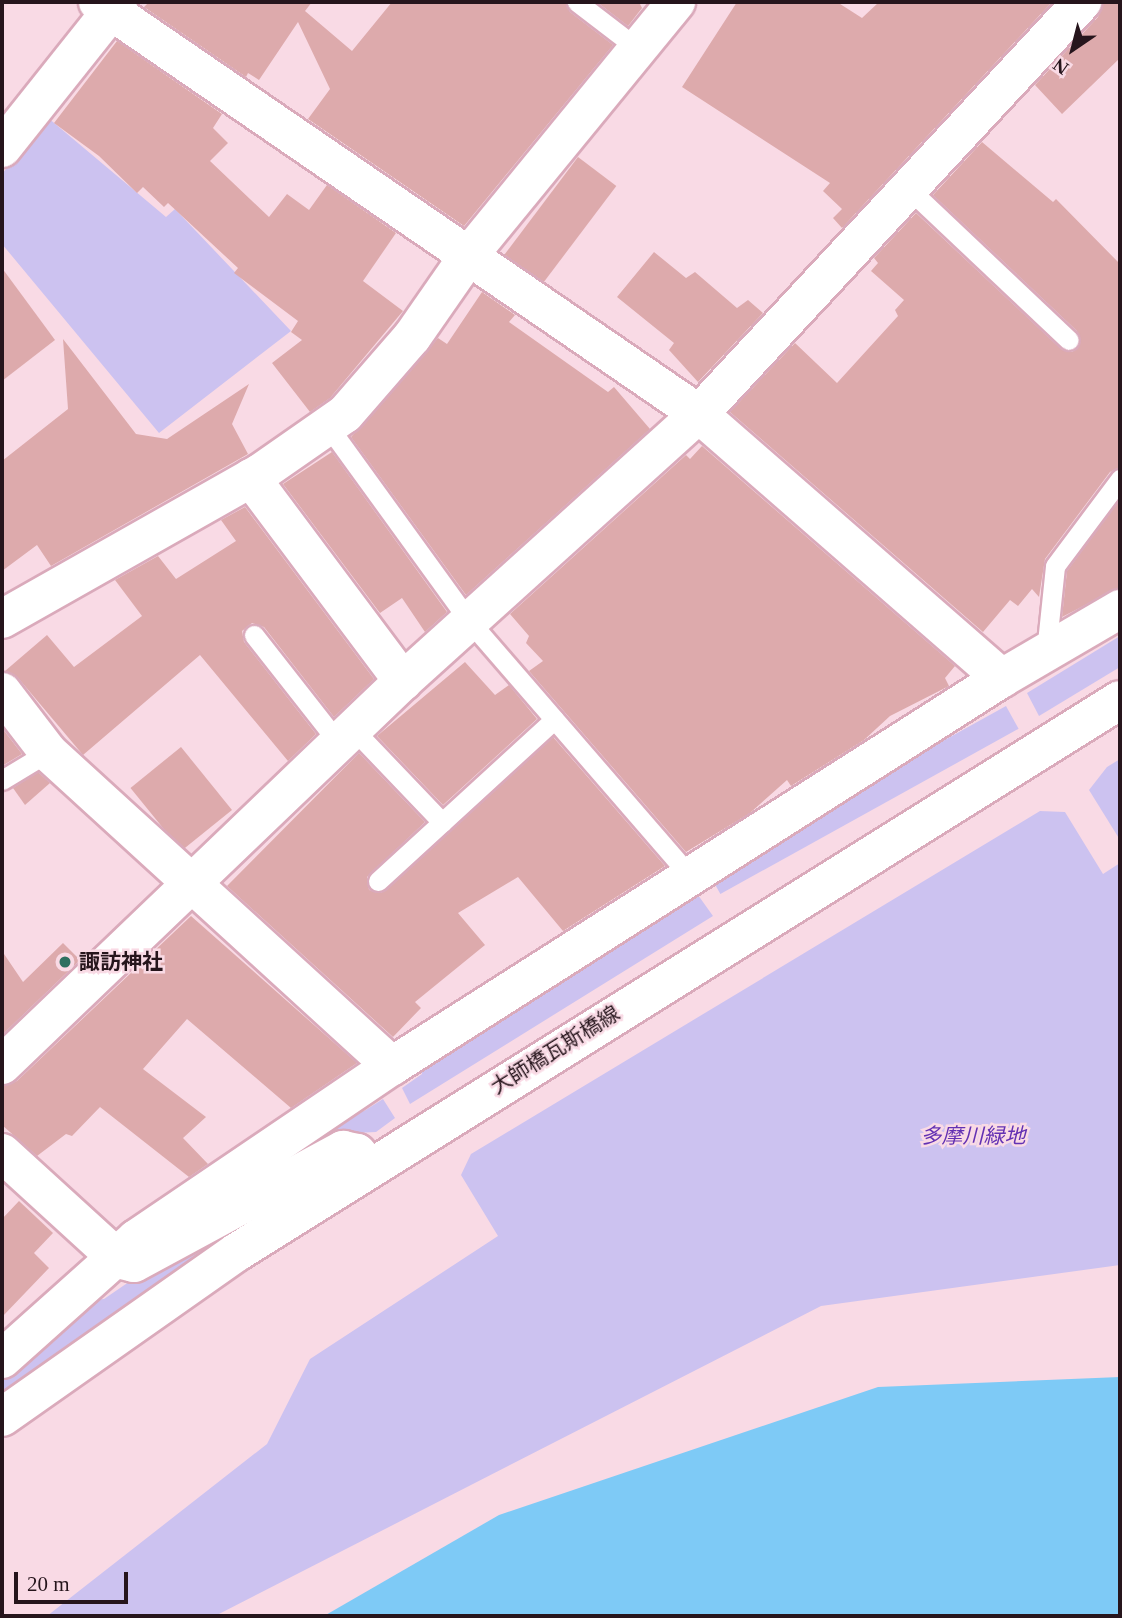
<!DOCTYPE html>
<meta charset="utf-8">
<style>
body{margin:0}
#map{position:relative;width:1122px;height:1618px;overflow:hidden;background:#f9dae5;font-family:"Times New Roman","Noto Sans JP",serif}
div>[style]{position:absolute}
.green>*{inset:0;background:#ccc2f0;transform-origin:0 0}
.water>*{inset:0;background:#7ecaf6}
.building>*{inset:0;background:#ddaaac;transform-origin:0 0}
.roads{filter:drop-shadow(2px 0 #daaabb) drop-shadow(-2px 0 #daaabb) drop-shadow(0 2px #daaabb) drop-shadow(0 -2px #daaabb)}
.service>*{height:19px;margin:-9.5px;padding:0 9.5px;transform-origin:9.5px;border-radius:9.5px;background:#fff}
.minor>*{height:38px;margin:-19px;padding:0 19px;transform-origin:19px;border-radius:19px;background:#fff}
.tertiary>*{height:38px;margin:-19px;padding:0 19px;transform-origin:19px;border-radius:19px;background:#fff}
.dots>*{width:19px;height:19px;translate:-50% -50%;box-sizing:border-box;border:4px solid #f9dae5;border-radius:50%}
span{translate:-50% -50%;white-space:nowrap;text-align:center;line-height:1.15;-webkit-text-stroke:5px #f9dae5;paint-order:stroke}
.poi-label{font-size:21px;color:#26151c;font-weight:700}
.left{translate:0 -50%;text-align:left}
.street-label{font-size:21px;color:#26151c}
.park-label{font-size:21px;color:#6331b3;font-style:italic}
.frame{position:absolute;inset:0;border:4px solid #26151c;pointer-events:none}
.north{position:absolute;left:1038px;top:14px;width:70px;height:70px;-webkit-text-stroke:5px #f9dae5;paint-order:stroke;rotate:215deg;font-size:19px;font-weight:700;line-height:28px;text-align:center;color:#26151c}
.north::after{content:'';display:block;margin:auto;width:24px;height:32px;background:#26151c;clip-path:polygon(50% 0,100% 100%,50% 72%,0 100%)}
.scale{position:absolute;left:14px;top:1572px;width:114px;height:32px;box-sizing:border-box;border:4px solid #26151c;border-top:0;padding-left:9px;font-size:21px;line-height:24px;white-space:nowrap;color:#26151c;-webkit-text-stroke:5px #f9dae5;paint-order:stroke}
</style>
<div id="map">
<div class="green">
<div style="clip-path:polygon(47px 117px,166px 217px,175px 209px,291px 331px,159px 433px,2px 244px,2px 174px)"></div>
<div style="clip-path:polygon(1120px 636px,1120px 667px,1039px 716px,1027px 693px)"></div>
<div style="left:1006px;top:706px;width:26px;height:341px;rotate:61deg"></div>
<div style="clip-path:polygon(1120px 759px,1120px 840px,1089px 790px,1107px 767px)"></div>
<div style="clip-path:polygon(1040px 811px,1065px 812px,1103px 874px,1120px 863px,1120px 1265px,821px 1306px,215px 1616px,47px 1616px,267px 1444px,310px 1359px,498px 1236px,461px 1175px,471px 1154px)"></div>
<div style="clip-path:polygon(698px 895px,713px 916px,410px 1104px,402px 1088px,422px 1074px,421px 1070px)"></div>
<div style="clip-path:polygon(383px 1099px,395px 1118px,376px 1132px,354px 1133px,282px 1160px,358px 1104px,364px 1111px)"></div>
<div style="clip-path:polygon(332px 1169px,192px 1260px,2px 1391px,2px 1381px,82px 1301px,104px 1299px,158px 1262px)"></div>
</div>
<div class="water">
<div style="clip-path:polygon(1120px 1377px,1120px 1616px,324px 1616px,499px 1515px,878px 1387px)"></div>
</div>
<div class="building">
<div style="clip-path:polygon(149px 2px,312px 2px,305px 11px,352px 51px,392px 2px,565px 2px,570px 12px,613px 45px,464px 226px,308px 119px,330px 89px,298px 22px,259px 80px,248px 73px,246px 77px,144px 7px)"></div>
<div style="clip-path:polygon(597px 2px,639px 2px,642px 8px,628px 26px)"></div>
<div style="clip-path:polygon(737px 2px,837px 2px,862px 18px,879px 2px,1052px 2px,842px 228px,833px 218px,842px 209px,823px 191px,830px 183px,682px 87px)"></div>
<div style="clip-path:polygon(1103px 2px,1120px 2px,1120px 58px,1062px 114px,1035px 85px,1098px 17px)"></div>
<div style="clip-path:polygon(117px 41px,222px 114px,213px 128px,228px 143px,210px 161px,269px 217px,287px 194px,309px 210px,327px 185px,396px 233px,363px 281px,403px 311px,330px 398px,310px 412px,272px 363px,302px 340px,291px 332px,298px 321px,234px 273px,238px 268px,168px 203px,164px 207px,143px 187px,137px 193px,99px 156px,54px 123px)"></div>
<div style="clip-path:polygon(982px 142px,1053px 202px,1056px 199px,1120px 264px,1120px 467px,1110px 472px,1045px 559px,1039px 597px,1032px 589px,1018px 606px,1010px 600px,983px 632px,730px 412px,795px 343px,837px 383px,898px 316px,895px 310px,904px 300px,871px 271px,878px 263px,874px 258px,916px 213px,1061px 349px,1072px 352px,1078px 348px,1077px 331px,933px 195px)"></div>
<div style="left:578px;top:157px;width:48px;height:122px;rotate:37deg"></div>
<div style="clip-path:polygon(654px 252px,686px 278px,695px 272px,737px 308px,748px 300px,763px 313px,698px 382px,669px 350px,674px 343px,617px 297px)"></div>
<div style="clip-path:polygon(2px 268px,55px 340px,2px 381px)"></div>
<div style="clip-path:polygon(482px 292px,515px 315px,509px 322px,608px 392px,614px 387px,650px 429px,466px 595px,351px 437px,438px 338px,447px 344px)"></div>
<div style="clip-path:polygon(63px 339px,136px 434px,167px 439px,249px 384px,232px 424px,248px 454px,51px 566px,37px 545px,2px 571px,2px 461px,68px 409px)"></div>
<div style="clip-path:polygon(702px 446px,955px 666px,945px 678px,949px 686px,890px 716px,864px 740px,791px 786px,787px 780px,750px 813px,686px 852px,529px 671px,543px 661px,526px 643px,529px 636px,510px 614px,686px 455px,690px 459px)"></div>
<div style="clip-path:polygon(332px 452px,447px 612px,425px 632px,402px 598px,380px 613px,283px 484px)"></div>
<div style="clip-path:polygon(1120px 499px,1120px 587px,1062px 617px,1067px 571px)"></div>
<div style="clip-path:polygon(245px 507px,374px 679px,334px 717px,264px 627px,252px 623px,242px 631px,244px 642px,316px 734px,288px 761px,200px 655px,83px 755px,19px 679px,5px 671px,47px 635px,74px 667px,142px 616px,115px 580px,158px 556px,176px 579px,236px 541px,221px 520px)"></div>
<div style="clip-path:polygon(465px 662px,495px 695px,509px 685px,537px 719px,443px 805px,377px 736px)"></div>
<div style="clip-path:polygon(2px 728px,22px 754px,2px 766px)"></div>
<div style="clip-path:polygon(553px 737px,665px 866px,563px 931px,518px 877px,458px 913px,485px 945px,415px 1002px,421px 1008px,393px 1037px,227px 886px,359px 753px,425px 822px,367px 877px,369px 890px,381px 893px)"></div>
<div style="left:181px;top:747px;width:81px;height:65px;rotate:51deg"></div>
<div style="clip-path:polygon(38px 772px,50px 783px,25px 805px,13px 788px)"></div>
<div style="clip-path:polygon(191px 916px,357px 1063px,291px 1108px,187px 1019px,143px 1069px,206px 1117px,183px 1138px,208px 1164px,189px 1177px,100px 1107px,72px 1136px,66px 1134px,37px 1156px,2px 1125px,2px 1086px,17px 1081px)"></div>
<div style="clip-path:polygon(63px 943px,80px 960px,2px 1035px,2px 951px,23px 982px)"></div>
<div style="clip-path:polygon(19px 1201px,53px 1233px,34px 1253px,49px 1268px,2px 1317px,2px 1219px)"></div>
</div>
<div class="roads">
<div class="service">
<div style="left:577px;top:2px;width:76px;rotate:37.5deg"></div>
<div style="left:908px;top:188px;width:221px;rotate:43.4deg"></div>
<div style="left:328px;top:426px;width:242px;rotate:54.1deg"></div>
<div style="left:470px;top:622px;width:336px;rotate:49.1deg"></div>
<div style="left:254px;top:635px;width:136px;rotate:51.9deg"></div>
<div style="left:1046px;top:652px;width:86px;rotate:-84deg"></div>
<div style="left:1055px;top:566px;width:109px;rotate:-53.2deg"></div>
<div style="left:353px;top:729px;width:129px;rotate:46.3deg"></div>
<div style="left:2px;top:780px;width:54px;rotate:-31.3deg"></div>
<div style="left:378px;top:881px;width:239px;rotate:-42.5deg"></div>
</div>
<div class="minor">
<div style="left:98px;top:2px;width:729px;rotate:34.43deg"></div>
<div style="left:699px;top:414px;width:402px;rotate:41.1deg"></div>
<div style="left:2px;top:148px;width:186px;rotate:-51.5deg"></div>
<div style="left:251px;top:478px;width:254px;rotate:53.2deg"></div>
<div style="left:2px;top:619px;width:296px;rotate:-29.5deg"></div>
<div style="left:260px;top:473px;width:103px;rotate:-34.8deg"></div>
<div style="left:345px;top:414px;width:102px;rotate:-49deg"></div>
<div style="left:412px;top:337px;width:100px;rotate:-55.2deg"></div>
<div style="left:469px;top:255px;width:327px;rotate:-50.7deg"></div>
<div style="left:2px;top:692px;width:76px;rotate:52.5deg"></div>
<div style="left:48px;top:752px;width:466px;rotate:42.4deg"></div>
<div style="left:2px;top:1065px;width:555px;rotate:-43.76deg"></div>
<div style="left:403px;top:681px;width:399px;rotate:-42.1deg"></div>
<div style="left:699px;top:414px;width:563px;rotate:-47.09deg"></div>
<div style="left:2px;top:1153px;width:157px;rotate:42.4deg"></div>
<div style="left:118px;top:1259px;width:16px;rotate:14deg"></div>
<div style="left:134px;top:1263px;width:238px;rotate:-28.4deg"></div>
<div style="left:343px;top:1150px;width:14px;rotate:12deg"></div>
<div style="left:357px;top:1153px;width:20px;rotate:49deg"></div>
<div style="left:2px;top:1359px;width:180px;rotate:-41.8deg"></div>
<div style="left:136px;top:1239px;width:309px;rotate:-34.1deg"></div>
<div style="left:392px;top:1066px;width:723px;rotate:-32.46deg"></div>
<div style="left:1002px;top:678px;width:137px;rotate:-30.3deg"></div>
</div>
<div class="tertiary">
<div style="left:2px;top:1417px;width:287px;rotate:-35.1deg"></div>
<div style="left:237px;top:1252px;width:1041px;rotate:-32.01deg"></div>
</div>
</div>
<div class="dots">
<div style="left:65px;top:962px;background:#2e7060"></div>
</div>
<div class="poi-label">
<span class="left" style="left:79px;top:962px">諏訪神社</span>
</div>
<div class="street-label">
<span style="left:555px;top:1050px;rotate:-32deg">大師橋瓦斯橋線</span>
</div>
<div class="park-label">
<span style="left:973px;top:1136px">多摩川緑地</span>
</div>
<div class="frame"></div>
<div class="north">N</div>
<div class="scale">20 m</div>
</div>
